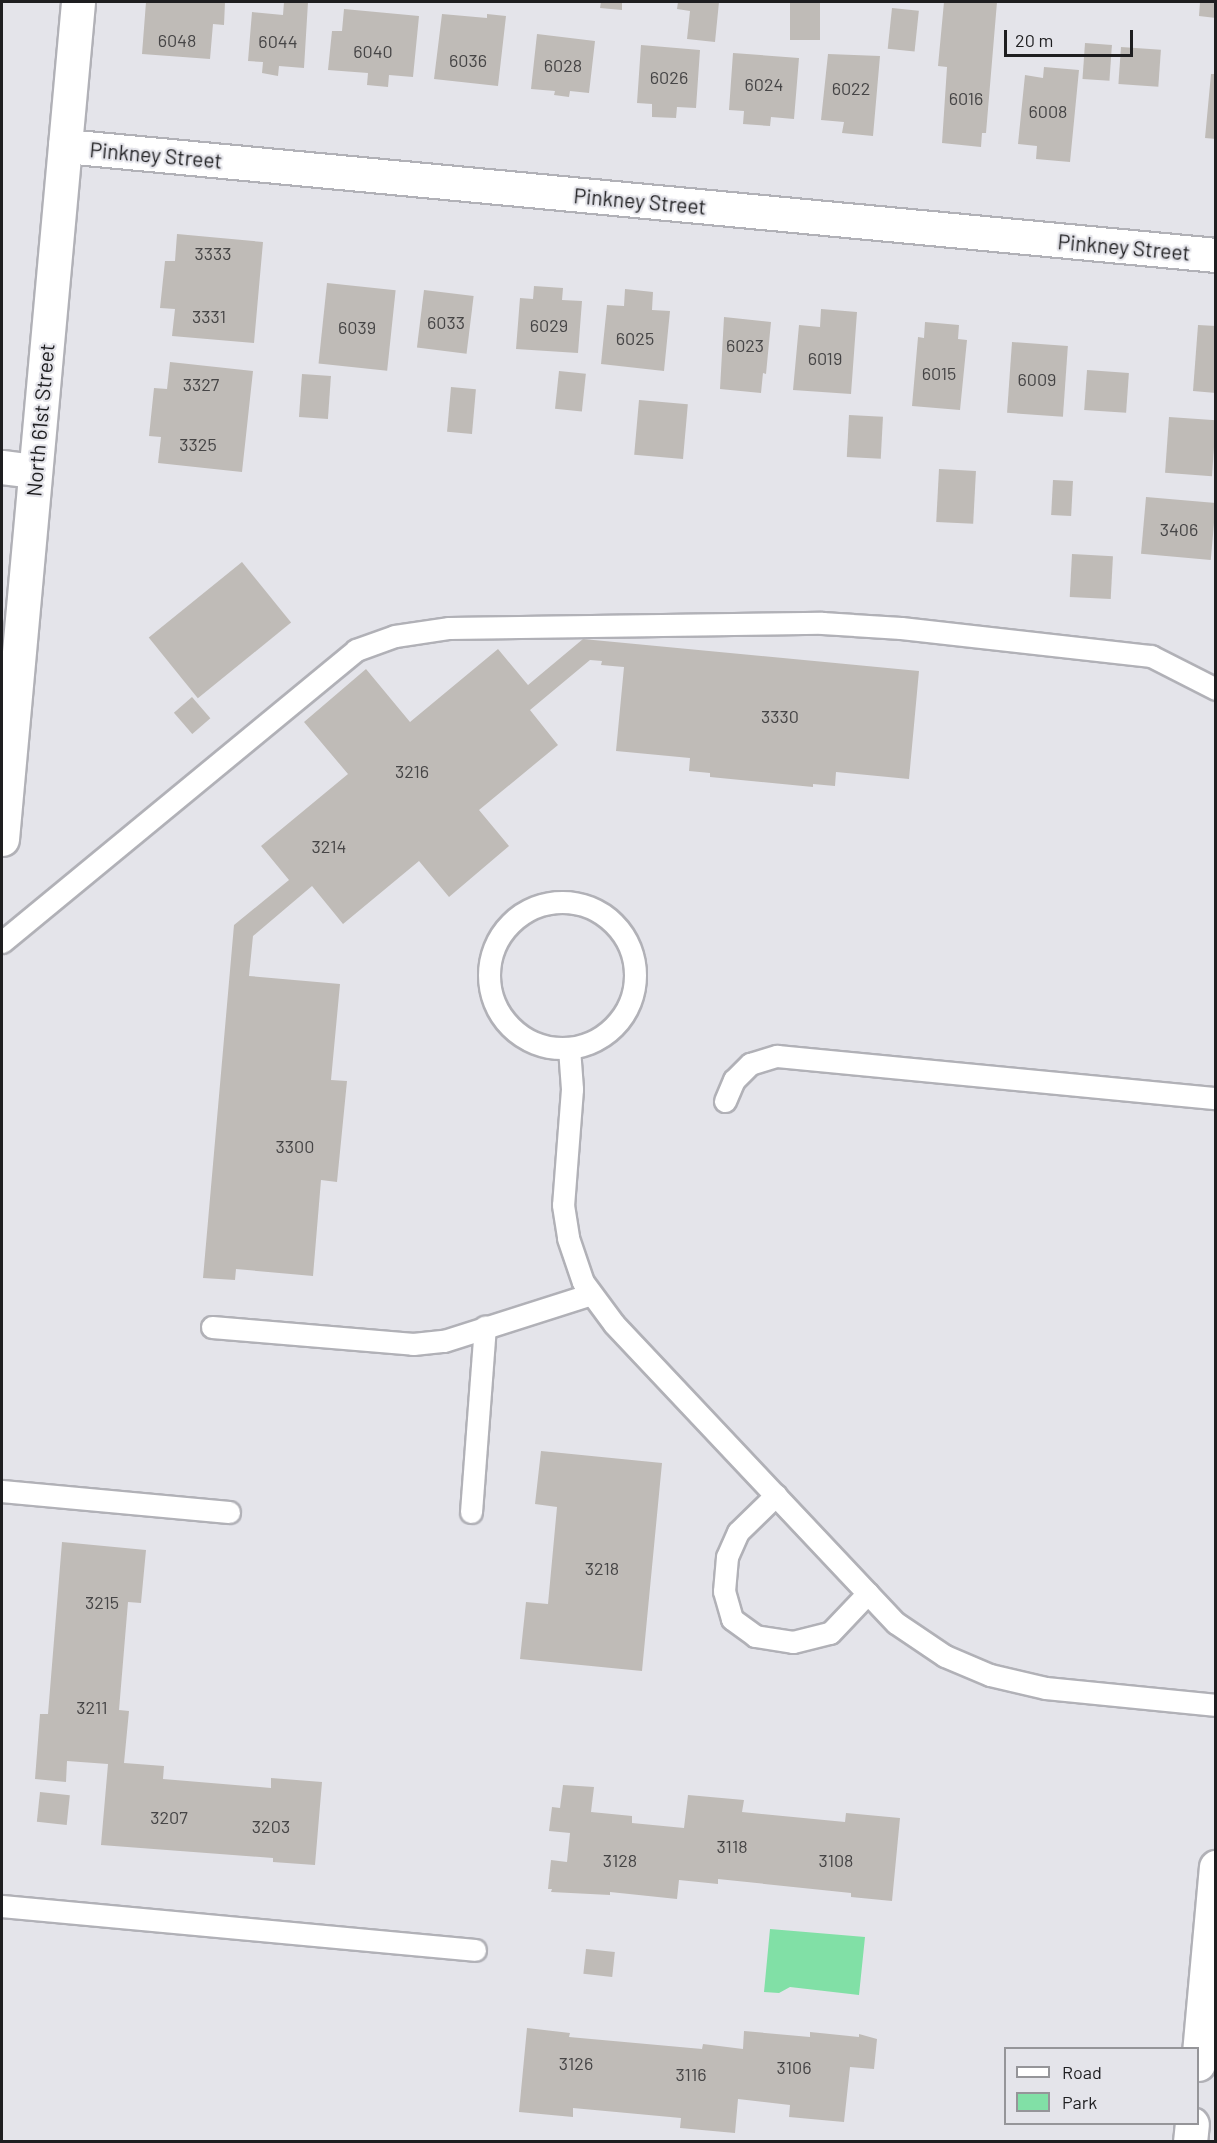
<!DOCTYPE html>
<style>
body{margin:0}
#map{position:relative;width:1217px;height:2143px;overflow:hidden;background:#e4e4ea;font-family:Barlow,sans-serif}
div>[style]{position:absolute}
.green>*{inset:0;background:#81e0a6}
.building>*{inset:0;background:#bfbbb7;transform-origin:0 0}
.roads{filter:drop-shadow(2px 0 #b1b1b7) drop-shadow(-2px 0 #b1b1b7) drop-shadow(0 2px #b1b1b7) drop-shadow(0 -2px #b1b1b7)}
.service>*{height:21px;margin:-10.5px;padding:0 10.5px;transform-origin:10.5px;border-radius:10.5px;background:#fff}
.service>.ring{margin:-10.5px;padding:0;box-sizing:content-box;background:none;border:21px solid #fff;border-radius:50%}
.minor>*{height:33px;margin:-16.5px;padding:0 16.5px;transform-origin:16.5px;border-radius:16.5px;background:#fff}
.secondary>*{height:33px;margin:-16.5px;padding:0 16.5px;transform-origin:16.5px;border-radius:16.5px;background:#fff}
span{translate:-50% -50%;white-space:nowrap;text-align:center;line-height:1.15;-webkit-text-stroke:4.5px #e4e4ea;paint-order:stroke}
.number-label{font-size:18px;color:#464546}
.number-label span{-webkit-text-stroke-width:0}
.street-label{font-size:21px;color:#1e1e20}
.frame{position:absolute;inset:0;border:3px solid #1e1e20;pointer-events:none}
.legend{position:absolute;left:1004px;top:2047px;width:195px;height:78px;box-sizing:border-box;background:#e4e4ea;border:2px solid #959599;margin:0;padding:8px 10px;list-style:none;font-size:18px;color:#1e1e20}
.legend li{display:flex;align-items:center;gap:12px;height:30px}
.legend b{width:30px;border:2px solid #959599}
.scale{position:absolute;left:1004px;top:30px;width:129px;height:27px;box-sizing:border-box;border:3px solid #1e1e20;border-top:0;padding-left:8px;font-size:18px;line-height:21px;white-space:nowrap;color:#1e1e20;-webkit-text-stroke:4px #e4e4ea;paint-order:stroke}
</style>
<div id="map">
<div class="green">
<div style="clip-path:polygon(770px 1929px,865px 1937px,859px 1995px,790px 1987px,779px 1993px,764px 1992px)"></div>
</div>
<div class="building">
<div style="clip-path:polygon(146px 2px,225px 2px,224px 25px,213px 24px,210px 59px,142px 54px)"></div>
<div style="clip-path:polygon(284px 2px,308px 2px,304px 68px,279px 66px,278px 76px,262px 73px,263px 62px,248px 61px,252px 12px,283px 15px)"></div>
<div style="clip-path:polygon(601px 2px,622px 2px,622px 10px,600px 8px)"></div>
<div style="clip-path:polygon(678px 2px,719px 2px,715px 42px,687px 39px,690px 11px,677px 9px)"></div>
<div style="left:790px;top:2px;width:30px;height:38px"></div>
<div style="clip-path:polygon(944px 2px,997px 2px,986px 133px,982px 133px,981px 147px,942px 143px,947px 67px,938px 66px)"></div>
<div style="clip-path:polygon(1200px 2px,1216px 2px,1216px 18px,1199px 16px)"></div>
<div style="left:892px;top:8px;width:27px;height:41px;rotate:6deg"></div>
<div style="clip-path:polygon(344px 9px,419px 16px,413px 77px,389px 75px,388px 87px,367px 85px,368px 73px,328px 70px,332px 31px,342px 31px)"></div>
<div style="clip-path:polygon(442px 14px,487px 18px,487px 14px,506px 16px,498px 86px,434px 79px)"></div>
<div style="clip-path:polygon(537px 34px,595px 41px,589px 93px,570px 91px,569px 97px,554px 95px,555px 91px,531px 89px)"></div>
<div style="left:1085px;top:43px;width:27px;height:36px;rotate:4deg"></div>
<div style="clip-path:polygon(641px 45px,700px 50px,696px 108px,677px 107px,676px 118px,652px 117px,652px 104px,637px 103px)"></div>
<div style="left:1121px;top:47px;width:40px;height:37px;rotate:4deg"></div>
<div style="clip-path:polygon(733px 53px,799px 58px,794px 119px,771px 117px,770px 126px,743px 124px,744px 111px,729px 110px)"></div>
<div style="clip-path:polygon(828px 54px,880px 56px,873px 136px,842px 133px,844px 122px,821px 120px)"></div>
<div style="clip-path:polygon(1044px 67px,1079px 70px,1070px 162px,1036px 159px,1037px 146px,1018px 144px,1025px 75px,1043px 78px)"></div>
<div style="clip-path:polygon(1211px 74px,1216px 74px,1216px 139px,1205px 138px)"></div>
<div style="clip-path:polygon(177px 234px,263px 242px,254px 343px,172px 336px,175px 309px,160px 308px,165px 261px,175px 261px)"></div>
<div style="left:327px;top:283px;width:69px;height:81px;rotate:6deg"></div>
<div style="clip-path:polygon(534px 286px,563px 288px,562px 300px,582px 301px,578px 353px,516px 349px,520px 298px,533px 299px)"></div>
<div style="clip-path:polygon(625px 289px,653px 292px,652px 310px,670px 311px,664px 371px,601px 364px,607px 305px,624px 306px)"></div>
<div style="left:424px;top:290px;width:50px;height:58px;rotate:7deg"></div>
<div style="clip-path:polygon(821px 309px,857px 312px,851px 394px,793px 390px,799px 325px,820px 327px)"></div>
<div style="clip-path:polygon(724px 317px,771px 322px,766px 374px,763px 373px,761px 393px,720px 389px)"></div>
<div style="clip-path:polygon(925px 322px,959px 325px,958px 339px,967px 340px,960px 410px,912px 406px,918px 337px,924px 338px)"></div>
<div style="clip-path:polygon(1198px 325px,1216px 326px,1216px 393px,1193px 391px)"></div>
<div style="left:1012px;top:342px;width:56px;height:71px;rotate:4deg"></div>
<div style="clip-path:polygon(170px 362px,253px 371px,242px 472px,158px 463px,161px 437px,149px 436px,154px 388px,167px 389px)"></div>
<div style="left:1087px;top:370px;width:42px;height:40px;rotate:4deg"></div>
<div style="left:559px;top:371px;width:27px;height:38px;rotate:6deg"></div>
<div style="left:302px;top:374px;width:29px;height:43px;rotate:4deg"></div>
<div style="left:451px;top:387px;width:25px;height:45px;rotate:5deg"></div>
<div style="left:639px;top:400px;width:49px;height:55px;rotate:5deg"></div>
<div style="left:849px;top:415px;width:34px;height:42px;rotate:3deg"></div>
<div style="left:1169px;top:417px;width:47px;height:56px;rotate:4deg"></div>
<div style="left:939px;top:469px;width:37px;height:53px;rotate:3deg"></div>
<div style="left:1053px;top:480px;width:20px;height:35px;rotate:3deg"></div>
<div style="left:1146px;top:497px;width:70px;height:57px;rotate:5deg"></div>
<div style="left:1072px;top:554px;width:41px;height:43px;rotate:3deg"></div>
<div style="left:242px;top:562px;width:78px;height:120px;rotate:51deg"></div>
<div style="clip-path:polygon(583px 639px,919px 671px,909px 779px,836px 772px,835px 786px,813px 784px,813px 787px,710px 777px,710px 773px,689px 771px,690px 758px,616px 751px,624px 667px,601px 665px,602px 661px,590px 660px,530px 710px,558px 745px,479px 810px,509px 846px,449px 897px,419px 861px,343px 924px,312px 886px,253px 936px,249px 976px,340px 984px,331px 1080px,347px 1081px,337px 1182px,321px 1180px,313px 1276px,236px 1269px,235px 1280px,203px 1278px,234px 925px,289px 880px,261px 846px,348px 774px,304px 722px,366px 669px,410px 722px,498px 649px,528px 685px)"></div>
<div style="left:192px;top:697px;width:28px;height:24px;rotate:49deg"></div>
<div style="clip-path:polygon(541px 1451px,662px 1463px,642px 1671px,520px 1659px,526px 1602px,548px 1604px,557px 1507px,535px 1504px)"></div>
<div style="clip-path:polygon(62px 1542px,146px 1550px,141px 1603px,128px 1602px,119px 1710px,129px 1711px,124px 1763px,164px 1766px,163px 1779px,271px 1788px,271px 1778px,322px 1782px,315px 1865px,273px 1862px,273px 1858px,101px 1845px,108px 1764px,67px 1761px,66px 1782px,35px 1779px,40px 1714px,48px 1714px)"></div>
<div style="clip-path:polygon(563px 1785px,594px 1787px,591px 1812px,632px 1816px,632px 1823px,684px 1828px,688px 1795px,744px 1800px,742px 1812px,845px 1822px,846px 1813px,900px 1818px,892px 1901px,851px 1897px,851px 1893px,718px 1879px,718px 1884px,679px 1880px,677px 1899px,610px 1892px,610px 1895px,551px 1892px,552px 1889px,548px 1889px,551px 1860px,567px 1862px,570px 1833px,549px 1831px,552px 1807px,560px 1808px)"></div>
<div style="left:40px;top:1792px;width:30px;height:30px;rotate:6deg"></div>
<div style="left:586px;top:1949px;width:29px;height:25px;rotate:6deg"></div>
<div style="clip-path:polygon(527px 2028px,570px 2033px,569px 2037px,702px 2049px,703px 2044px,743px 2049px,744px 2031px,810px 2037px,810px 2032px,859px 2037px,859px 2034px,877px 2039px,874px 2069px,850px 2067px,844px 2122px,789px 2117px,790px 2105px,738px 2099px,735px 2133px,680px 2128px,681px 2118px,573px 2108px,573px 2117px,519px 2112px)"></div>
</div>
<div class="roads">
<div class="service">
<div class="ring" style="left:489px;top:902px;width:125px;height:125px"></div>
<div style="left:2px;top:942px;width:459px;rotate:-39.5deg"></div>
<div style="left:356px;top:650px;width:41px;rotate:-19.7deg"></div>
<div style="left:395px;top:636px;width:55px;rotate:-8.4deg"></div>
<div style="left:449px;top:628px;width:373px;rotate:-0.8deg"></div>
<div style="left:822px;top:623px;width:79px;rotate:3.6deg"></div>
<div style="left:901px;top:628px;width:252px;rotate:6.4deg"></div>
<div style="left:1151px;top:656px;width:73px;rotate:26.9deg"></div>
<div style="left:569px;top:1048px;width:41px;rotate:85.8deg"></div>
<div style="left:572px;top:1089px;width:116px;rotate:94.4deg"></div>
<div style="left:563px;top:1205px;width:33px;rotate:81deg"></div>
<div style="left:568px;top:1238px;width:46px;rotate:71.2deg"></div>
<div style="left:583px;top:1282px;width:52px;rotate:53.6deg"></div>
<div style="left:614px;top:1324px;width:411px;rotate:46.7deg"></div>
<div style="left:896px;top:1623px;width:59px;rotate:34deg"></div>
<div style="left:945px;top:1656px;width:49px;rotate:22.9deg"></div>
<div style="left:990px;top:1675px;width:57px;rotate:13.1deg"></div>
<div style="left:1046px;top:1688px;width:171px;rotate:5.7deg"></div>
<div style="left:725px;top:1101px;width:23px;rotate:-67deg"></div>
<div style="left:734px;top:1080px;width:23px;rotate:-45deg"></div>
<div style="left:750px;top:1064px;width:28px;rotate:-17deg"></div>
<div style="left:777px;top:1056px;width:441px;rotate:5.5deg"></div>
<div style="left:212px;top:1327px;width:202px;rotate:4.8deg"></div>
<div style="left:413px;top:1344px;width:31px;rotate:-6deg"></div>
<div style="left:444px;top:1341px;width:154px;rotate:-17.7deg"></div>
<div style="left:2px;top:1491px;width:228px;rotate:5.3deg"></div>
<div style="left:776px;top:1495px;width:53px;rotate:135.8deg"></div>
<div style="left:738px;top:1532px;width:27px;rotate:114deg"></div>
<div style="left:727px;top:1557px;width:34px;rotate:95deg"></div>
<div style="left:724px;top:1591px;width:29px;rotate:74deg"></div>
<div style="left:732px;top:1619px;width:29px;rotate:36deg"></div>
<div style="left:755px;top:1636px;width:38px;rotate:9deg"></div>
<div style="left:793px;top:1642px;width:38px;rotate:-14deg"></div>
<div style="left:830px;top:1633px;width:55px;rotate:-46.5deg"></div>
<div style="left:471px;top:1512px;width:186px;rotate:-85.7deg"></div>
<div style="left:2px;top:1906px;width:475px;rotate:5.3deg"></div>
</div>
<div class="minor">
<div style="left:65px;top:146px;width:1156px;rotate:5.41deg"></div>
<div style="left:2px;top:467px;width:33px;rotate:7deg"></div>
<div style="left:2px;top:839px;width:840px;rotate:-84.81deg"></div>
</div>
<div class="secondary">
<div style="left:1198px;top:2064px;width:198px;rotate:-84.8deg"></div>
<div style="left:1190px;top:2142px;width:18px;rotate:-84deg"></div>
</div>
</div>
<div class="number-label">
<span style="left:177px;top:40px">6048</span>
<span style="left:278px;top:41px">6044</span>
<span style="left:373px;top:51px">6040</span>
<span style="left:468px;top:60px">6036</span>
<span style="left:563px;top:65px">6028</span>
<span style="left:669px;top:77px">6026</span>
<span style="left:764px;top:84px">6024</span>
<span style="left:851px;top:88px">6022</span>
<span style="left:966px;top:98px">6016</span>
<span style="left:1048px;top:111px">6008</span>
<span style="left:213px;top:253px">3333</span>
<span style="left:209px;top:316px">3331</span>
<span style="left:446px;top:322px">6033</span>
<span style="left:549px;top:325px">6029</span>
<span style="left:357px;top:327px">6039</span>
<span style="left:635px;top:338px">6025</span>
<span style="left:745px;top:345px">6023</span>
<span style="left:825px;top:358px">6019</span>
<span style="left:939px;top:373px">6015</span>
<span style="left:1037px;top:379px">6009</span>
<span style="left:201px;top:384px">3327</span>
<span style="left:198px;top:444px">3325</span>
<span style="left:1179px;top:529px">3406</span>
<span style="left:780px;top:716px">3330</span>
<span style="left:412px;top:771px">3216</span>
<span style="left:329px;top:846px">3214</span>
<span style="left:295px;top:1146px">3300</span>
<span style="left:602px;top:1568px">3218</span>
<span style="left:102px;top:1602px">3215</span>
<span style="left:92px;top:1707px">3211</span>
<span style="left:169px;top:1817px">3207</span>
<span style="left:271px;top:1826px">3203</span>
<span style="left:732px;top:1846px">3118</span>
<span style="left:620px;top:1860px">3128</span>
<span style="left:836px;top:1860px">3108</span>
<span style="left:576px;top:2063px">3126</span>
<span style="left:794px;top:2067px">3106</span>
<span style="left:691px;top:2074px">3116</span>
</div>
<div class="street-label">
<span style="left:156px;top:155px;rotate:5deg">Pinkney Street</span>
<span style="left:640px;top:201px;rotate:5deg">Pinkney Street</span>
<span style="left:1124px;top:247px;rotate:5deg">Pinkney Street</span>
<span style="left:40px;top:420px;rotate:-85deg">North 61st Street</span>
</div>
<div class="frame"></div>
<ul class="legend">
<li><b style="height:8px;background:#fff"></b>Road</li>
<li><b style="height:16px;background:#81e0a6"></b>Park</li>
</ul>
<div class="scale">20 m</div>
</div>
